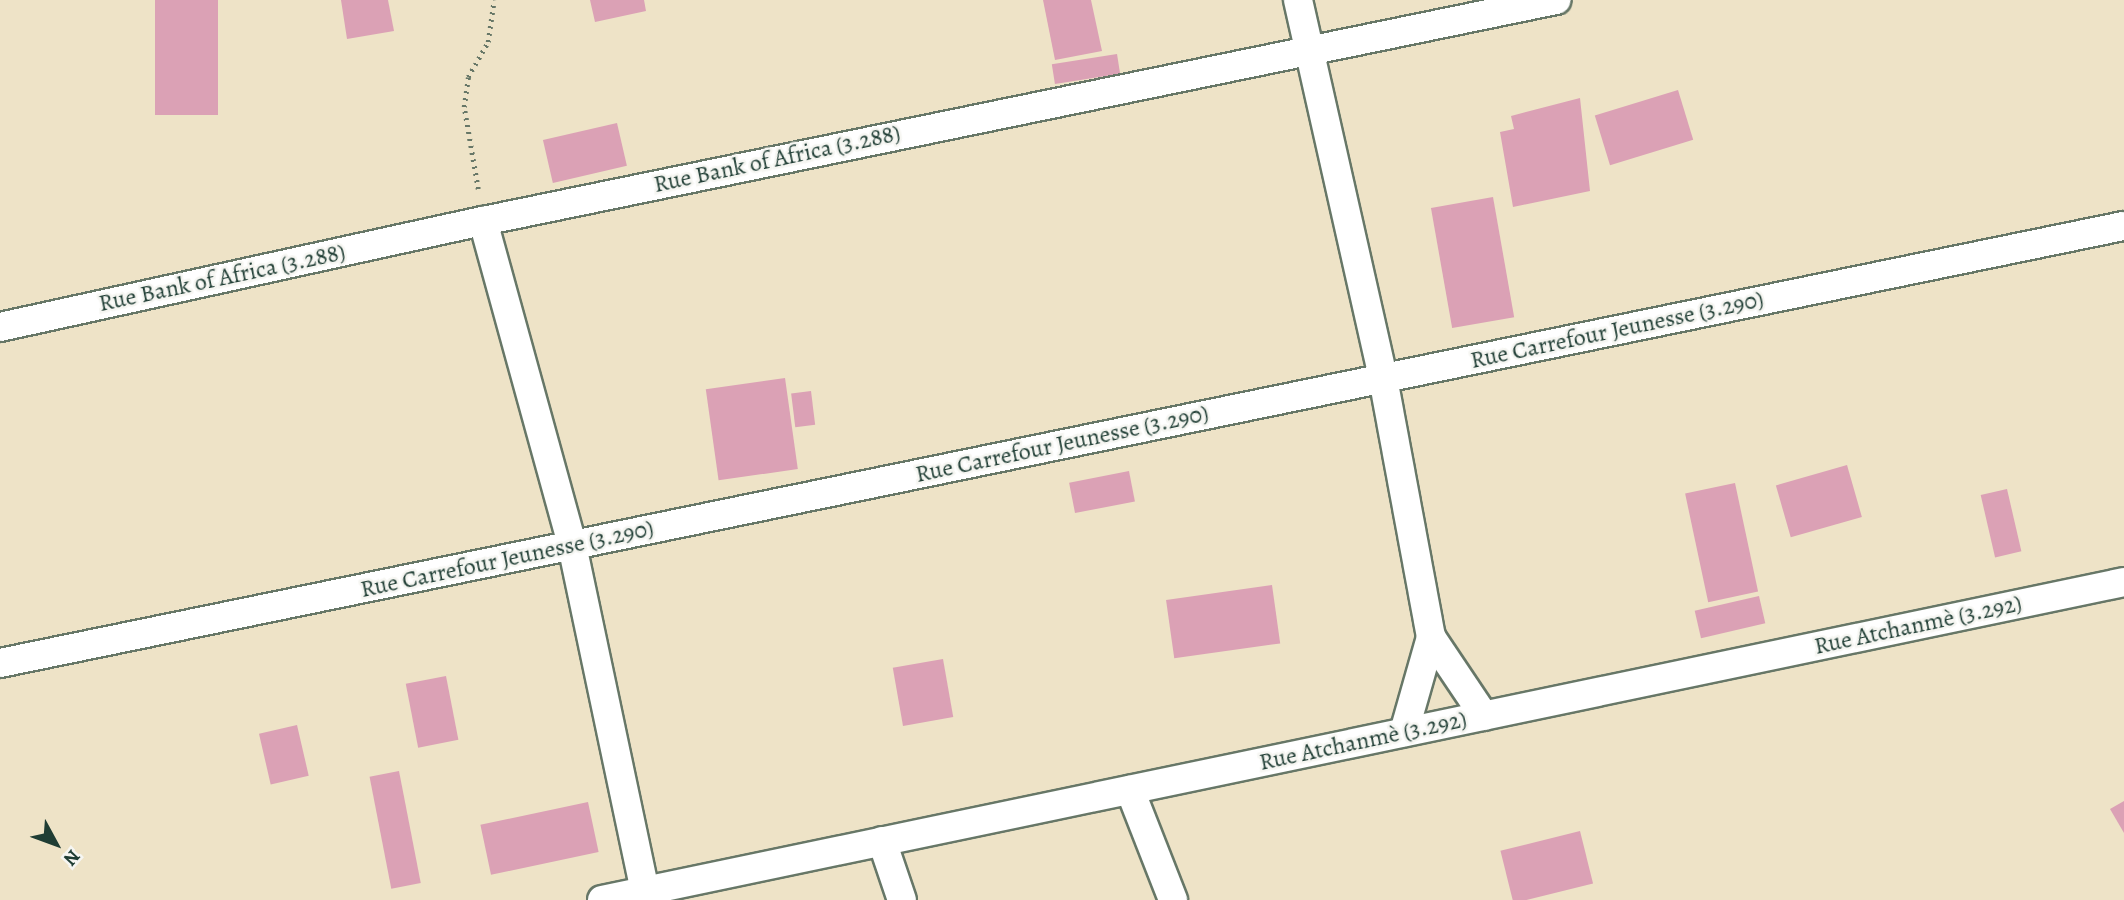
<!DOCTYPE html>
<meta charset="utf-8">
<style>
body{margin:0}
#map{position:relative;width:2124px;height:900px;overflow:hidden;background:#eee3c7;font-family:Alegreya,serif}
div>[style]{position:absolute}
.building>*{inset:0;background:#dba1b5;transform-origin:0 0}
.path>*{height:4.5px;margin-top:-2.25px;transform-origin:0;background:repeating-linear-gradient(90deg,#677767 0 2px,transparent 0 7px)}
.roads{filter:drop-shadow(2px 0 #677767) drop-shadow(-2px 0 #677767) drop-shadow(0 2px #677767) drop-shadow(0 -2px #677767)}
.street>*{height:28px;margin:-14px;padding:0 14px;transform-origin:14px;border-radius:14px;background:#fff}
span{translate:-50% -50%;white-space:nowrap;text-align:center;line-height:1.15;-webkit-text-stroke:5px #f6f6f2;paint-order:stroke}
.street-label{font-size:24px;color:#1f3d34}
.north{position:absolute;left:21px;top:809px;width:70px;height:70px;-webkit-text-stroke:5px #f6f6f2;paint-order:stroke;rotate:131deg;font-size:19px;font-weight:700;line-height:28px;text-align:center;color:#1f3d34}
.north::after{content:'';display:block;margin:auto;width:24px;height:32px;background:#1f3d34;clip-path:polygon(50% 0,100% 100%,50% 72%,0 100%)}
</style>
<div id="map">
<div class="building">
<div style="left:155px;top:0;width:63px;height:115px"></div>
<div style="clip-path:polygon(341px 0,388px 0,394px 31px,347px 39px)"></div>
<div style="clip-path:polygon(590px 0,644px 0,646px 11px,595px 22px)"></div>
<div style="clip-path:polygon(1043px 0,1091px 0,1102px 51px,1055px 60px)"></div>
<div style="left:1117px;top:54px;width:20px;height:66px;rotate:81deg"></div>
<div style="left:1678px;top:90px;width:52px;height:87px;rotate:73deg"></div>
<div style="clip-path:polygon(1580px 98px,1590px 191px,1513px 207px,1500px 132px,1514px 129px,1511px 116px)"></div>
<div style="left:617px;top:123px;width:44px;height:76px;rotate:77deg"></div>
<div style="left:1493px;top:197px;width:122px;height:63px;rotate:80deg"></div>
<div style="left:785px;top:378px;width:92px;height:80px;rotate:82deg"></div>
<div style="left:811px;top:391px;width:34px;height:20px;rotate:83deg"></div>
<div style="left:1847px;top:465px;width:54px;height:74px;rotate:74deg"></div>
<div style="left:1129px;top:471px;width:31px;height:61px;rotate:79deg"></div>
<div style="left:1735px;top:483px;width:111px;height:51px;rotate:78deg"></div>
<div style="left:2007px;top:489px;width:64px;height:27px;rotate:77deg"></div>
<div style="left:1272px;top:585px;width:59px;height:107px;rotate:82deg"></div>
<div style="left:1759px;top:596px;width:28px;height:66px;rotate:77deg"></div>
<div style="left:943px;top:659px;width:59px;height:51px;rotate:80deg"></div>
<div style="left:446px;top:676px;width:65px;height:41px;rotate:79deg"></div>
<div style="left:297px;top:725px;width:52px;height:39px;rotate:77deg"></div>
<div style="left:399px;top:771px;width:114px;height:30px;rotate:79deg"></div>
<div style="clip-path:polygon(2124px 801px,2124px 833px,2110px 809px)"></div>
<div style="left:588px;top:802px;width:51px;height:110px;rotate:78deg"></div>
<div style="left:1580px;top:831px;width:54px;height:82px;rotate:76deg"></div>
</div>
<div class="path">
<div style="left:478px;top:189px;width:83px;rotate:-99.7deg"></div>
<div style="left:464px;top:107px;width:30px;rotate:-82deg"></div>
<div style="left:468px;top:77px;width:40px;rotate:-60.3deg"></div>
<div style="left:488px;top:42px;width:42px;rotate:-81.9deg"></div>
</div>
<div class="roads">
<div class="street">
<div style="left:1298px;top:0;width:387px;rotate:77.3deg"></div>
<div style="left:1383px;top:378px;width:263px;rotate:79.5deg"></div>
<div style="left:1431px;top:637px;width:95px;rotate:56.1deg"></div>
<div style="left:483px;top:221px;width:336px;rotate:74.6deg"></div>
<div style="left:572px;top:545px;width:354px;rotate:78.1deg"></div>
<div style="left:0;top:327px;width:494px;rotate:-12.4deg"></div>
<div style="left:483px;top:221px;width:1096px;rotate:-11.64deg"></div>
<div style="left:0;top:663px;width:2168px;rotate:-11.63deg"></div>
<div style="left:1404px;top:732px;width:99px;rotate:-74.1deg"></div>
<div style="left:1130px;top:790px;width:118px;rotate:68.6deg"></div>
<div style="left:882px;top:841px;width:62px;rotate:71.3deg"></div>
<div style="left:602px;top:900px;width:1555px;rotate:-11.8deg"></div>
</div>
</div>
<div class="street-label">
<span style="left:777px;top:159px;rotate:-12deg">Rue Bank of Africa (3.288)</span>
<span style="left:222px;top:278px;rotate:-12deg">Rue Bank of Africa (3.288)</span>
<span style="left:1617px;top:330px;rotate:-12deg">Rue Carrefour Jeunesse (3.290)</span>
<span style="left:1062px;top:444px;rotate:-12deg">Rue Carrefour Jeunesse (3.290)</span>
<span style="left:507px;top:559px;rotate:-12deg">Rue Carrefour Jeunesse (3.290)</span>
<span style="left:1918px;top:625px;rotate:-12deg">Rue Atchanmè (3.292)</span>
<span style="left:1363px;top:741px;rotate:-12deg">Rue Atchanmè (3.292)</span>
</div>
<div class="north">N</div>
</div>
